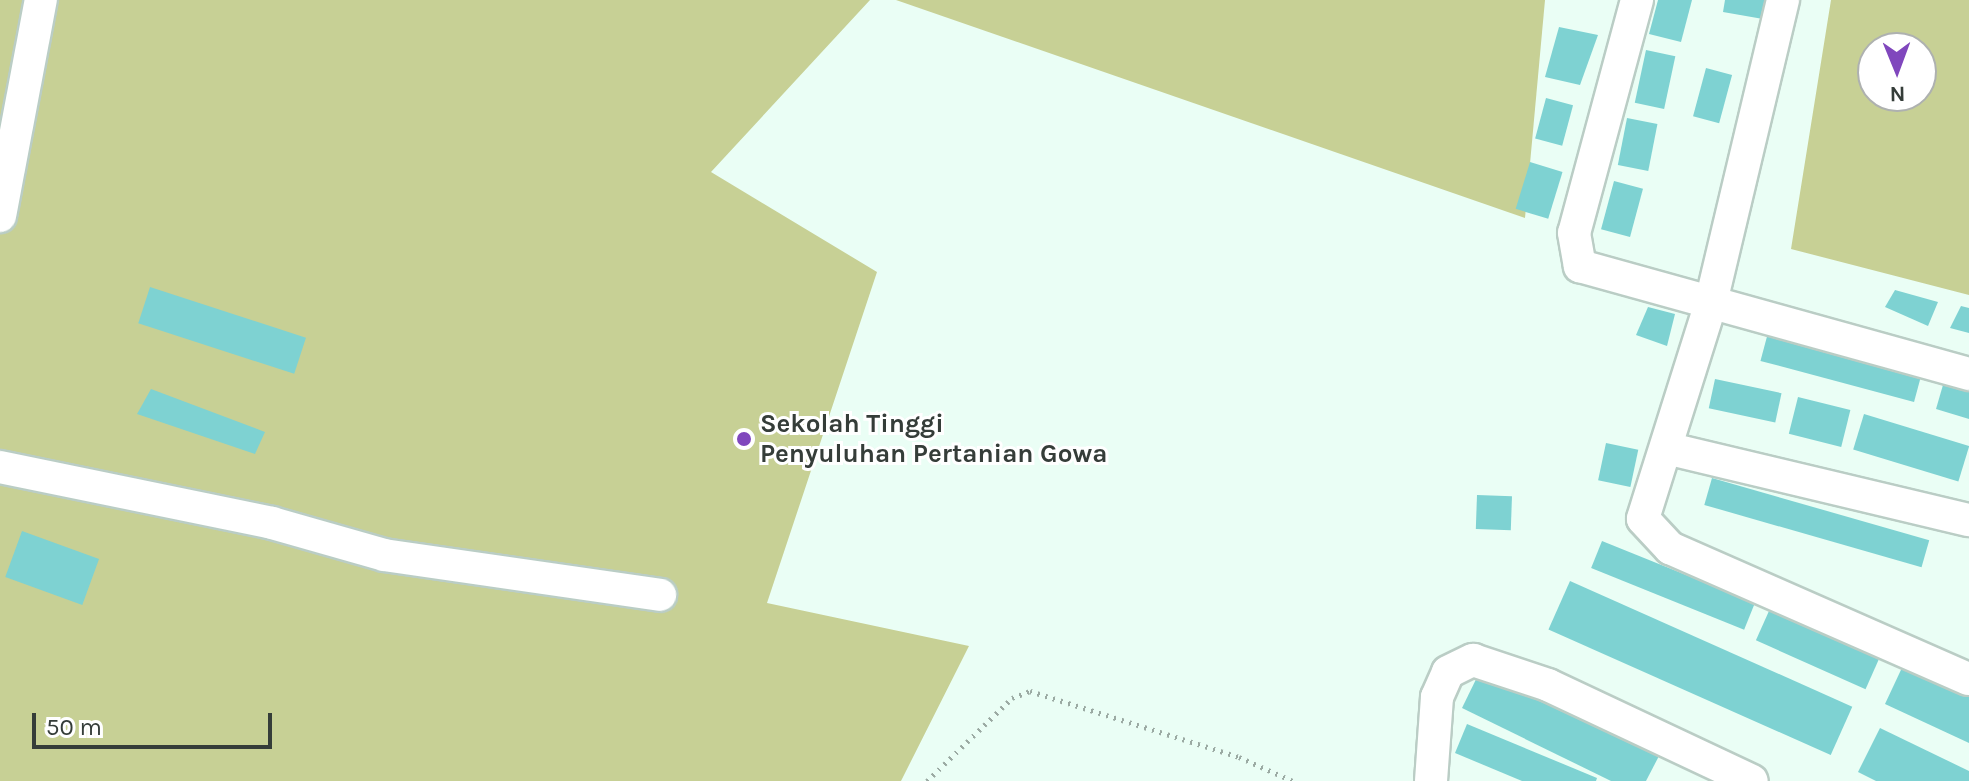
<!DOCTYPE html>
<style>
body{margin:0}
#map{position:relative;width:1969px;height:781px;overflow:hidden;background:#eafef5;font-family:Karla,sans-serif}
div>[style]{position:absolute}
.green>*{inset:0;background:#c7d095}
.building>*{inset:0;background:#7ed2d2;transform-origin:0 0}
.path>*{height:5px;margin-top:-2.5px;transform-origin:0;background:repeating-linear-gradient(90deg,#9baaa3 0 2px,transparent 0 8px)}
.roads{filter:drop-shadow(2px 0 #bacdc5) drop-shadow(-2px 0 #bacdc5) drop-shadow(0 2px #bacdc5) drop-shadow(0 -2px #bacdc5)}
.street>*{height:32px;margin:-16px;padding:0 16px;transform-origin:16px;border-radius:16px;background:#fff}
.dots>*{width:22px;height:22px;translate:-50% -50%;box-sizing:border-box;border:4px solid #fff;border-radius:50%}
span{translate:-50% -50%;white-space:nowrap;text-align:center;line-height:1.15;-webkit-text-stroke:6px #fff;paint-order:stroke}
.poi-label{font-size:26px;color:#353d39;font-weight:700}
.left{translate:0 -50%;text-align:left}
.north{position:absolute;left:1857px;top:32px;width:80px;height:80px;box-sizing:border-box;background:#fff;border:2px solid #aeb1b0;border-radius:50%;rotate:179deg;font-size:22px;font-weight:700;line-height:32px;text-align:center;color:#353d39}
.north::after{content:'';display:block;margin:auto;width:28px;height:36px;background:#8047bd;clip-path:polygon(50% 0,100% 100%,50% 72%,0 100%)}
.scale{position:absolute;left:32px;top:713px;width:240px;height:36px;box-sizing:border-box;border:4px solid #353d39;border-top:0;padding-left:10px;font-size:24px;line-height:28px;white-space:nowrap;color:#353d39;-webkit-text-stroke:6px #fff;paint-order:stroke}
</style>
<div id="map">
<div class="green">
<div style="clip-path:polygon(0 0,870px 0,711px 172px,877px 272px,767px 603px,969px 646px,901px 781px,0 781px)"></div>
<div style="clip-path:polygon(896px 0,1545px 0,1525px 218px)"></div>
<div style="clip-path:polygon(evenodd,1831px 0,1969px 0,1969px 295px,1791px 249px,1831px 0,1873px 48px,1921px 48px,1921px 96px,1873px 96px,1873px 48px)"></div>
</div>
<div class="building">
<div style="clip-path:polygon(1658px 0,1692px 0,1681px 42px,1649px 34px)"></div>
<div style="clip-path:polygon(1725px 0,1766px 0,1763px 19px,1723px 12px)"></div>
<div style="clip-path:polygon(1559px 27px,1598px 35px,1580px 85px,1545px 77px)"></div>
<div style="left:1646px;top:50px;width:30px;height:54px;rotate:12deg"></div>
<div style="left:1706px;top:68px;width:27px;height:50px;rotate:15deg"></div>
<div style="left:1546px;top:98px;width:28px;height:42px;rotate:15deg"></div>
<div style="left:1627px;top:118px;width:31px;height:48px;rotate:11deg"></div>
<div style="left:1530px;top:162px;width:34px;height:49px;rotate:17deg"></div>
<div style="left:1614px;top:181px;width:30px;height:50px;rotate:15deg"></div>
<div style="left:150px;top:287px;width:164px;height:38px;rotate:18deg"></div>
<div style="clip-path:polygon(1895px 290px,1938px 302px,1928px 326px,1885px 307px)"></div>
<div style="clip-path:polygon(1961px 306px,1969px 308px,1969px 333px,1950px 328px)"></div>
<div style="clip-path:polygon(1648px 307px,1675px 314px,1667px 346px,1636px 335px)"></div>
<div style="left:1769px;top:329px;width:159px;height:33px;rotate:15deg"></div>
<div style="clip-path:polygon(1945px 378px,1969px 385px,1969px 419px,1936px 409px)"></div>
<div style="left:1715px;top:379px;width:68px;height:30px;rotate:12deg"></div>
<div style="clip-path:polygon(151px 389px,265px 432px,255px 454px,137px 414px)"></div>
<div style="left:1798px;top:397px;width:54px;height:38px;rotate:14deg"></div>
<div style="left:1864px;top:414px;width:110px;height:37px;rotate:17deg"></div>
<div style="left:1606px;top:443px;width:33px;height:38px;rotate:12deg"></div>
<div style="left:1712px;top:478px;width:226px;height:28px;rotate:16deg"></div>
<div style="left:1477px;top:495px;width:35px;height:34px;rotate:2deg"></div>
<div style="left:22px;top:531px;width:82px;height:49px;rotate:20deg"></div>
<div style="left:1602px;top:541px;width:165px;height:29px;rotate:22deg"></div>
<div style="left:1570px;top:581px;width:309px;height:53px;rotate:24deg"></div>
<div style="left:1773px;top:602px;width:120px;height:42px;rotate:24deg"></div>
<div style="clip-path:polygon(1907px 657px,1969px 685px,1969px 743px,1885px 704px)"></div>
<div style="clip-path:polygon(1482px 667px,1660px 754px,1646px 781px,1611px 781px,1462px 708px)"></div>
<div style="clip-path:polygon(1467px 724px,1597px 778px,1596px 781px,1522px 781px,1455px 753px)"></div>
<div style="clip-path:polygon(1880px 728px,1969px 771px,1969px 781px,1876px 781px,1858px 772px)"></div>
</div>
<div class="path">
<div style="left:927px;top:781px;width:119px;rotate:-44.3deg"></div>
<div style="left:1012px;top:698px;width:19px;rotate:-21deg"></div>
<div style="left:1030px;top:691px;width:219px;rotate:17.5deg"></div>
<div style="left:1239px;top:757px;width:59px;rotate:24deg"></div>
</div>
<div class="roads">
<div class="street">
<div style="left:1637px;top:0;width:241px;rotate:105.1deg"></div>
<div style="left:1574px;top:233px;width:34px;rotate:80deg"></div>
<div style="left:1580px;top:266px;width:404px;rotate:15.5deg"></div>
<div style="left:1783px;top:0;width:315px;rotate:103.4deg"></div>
<div style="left:1710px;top:306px;width:223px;rotate:107.5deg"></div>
<div style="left:1643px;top:519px;width:40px;rotate:47deg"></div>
<div style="left:1670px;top:548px;width:326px;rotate:23.7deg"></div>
<div style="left:0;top:216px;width:220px;rotate:-79.3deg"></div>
<div style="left:1670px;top:449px;width:307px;rotate:13.4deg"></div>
<div style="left:0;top:467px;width:278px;rotate:11.6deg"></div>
<div style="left:272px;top:523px;width:116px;rotate:15.9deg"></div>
<div style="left:384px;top:555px;width:279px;rotate:8.2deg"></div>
<div style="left:1431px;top:781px;width:84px;rotate:-85.9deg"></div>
<div style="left:1437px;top:697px;width:27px;rotate:-66deg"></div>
<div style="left:1448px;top:672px;width:28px;rotate:-26deg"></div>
<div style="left:1473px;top:660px;width:79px;rotate:18.4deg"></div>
<div style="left:1548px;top:685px;width:225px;rotate:25.2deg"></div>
</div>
</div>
<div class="dots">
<div style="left:744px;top:439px;background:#8047bd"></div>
</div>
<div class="poi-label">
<span class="left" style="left:760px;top:439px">Sekolah Tinggi<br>Penyuluhan Pertanian Gowa</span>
</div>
<div class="north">N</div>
<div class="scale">50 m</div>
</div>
